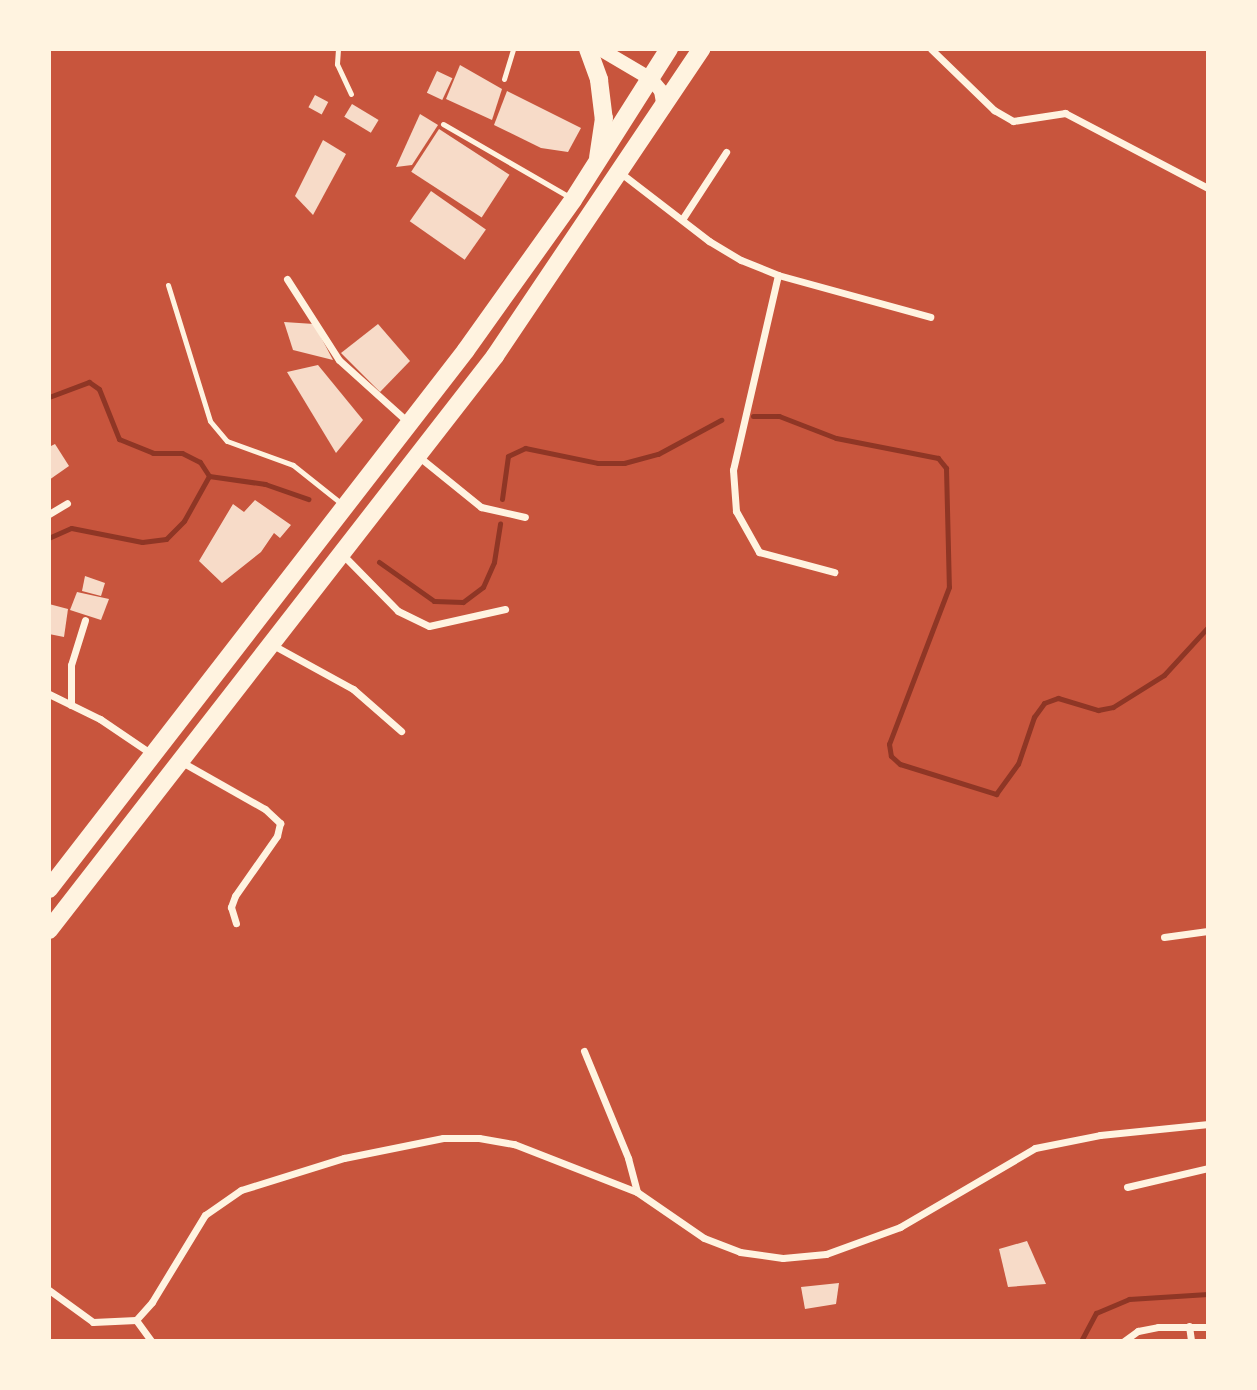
<!DOCTYPE html>
<style>
body{margin:0}
#map{position:relative;width:1257px;height:1390px;overflow:hidden;background:#c8553d;font-family:Figtree,sans-serif}
div>[style]{position:absolute}
.stream>*{height:5px;margin:-2.5px;padding:0 2.5px;transform-origin:2.5px;border-radius:2.5px;background:#8f3625}
.building>*{inset:0;background:#f7dbc8;transform-origin:0 0}
.service>*{height:5px;margin:-2.5px;padding:0 2.5px;transform-origin:2.5px;border-radius:2.5px;background:#fff3e0}
.minor>*{height:7px;margin:-3.5px;padding:0 3.5px;transform-origin:3.5px;border-radius:3.5px;background:#fff3e0}
.secondary>*{height:14px;margin:-7px;padding:0 7px;transform-origin:7px;border-radius:7px;background:#fff3e0}
.primary>*{height:18px;margin:-9px;padding:0 9px;transform-origin:9px;border-radius:9px;background:#fff3e0}
span{translate:-50% -50%;white-space:nowrap;text-align:center;line-height:1.15;-webkit-text-stroke:6px #fff3e0;paint-order:stroke}
.frame{position:absolute;inset:0;border:51px solid #fff3e0;pointer-events:none}
</style>
<div id="map">
<div class="stream">
<div style="left:49px;top:397px;width:43px;rotate:-20.6deg"></div>
<div style="left:89px;top:382px;width:12px;rotate:35deg"></div>
<div style="left:99px;top:389px;width:54px;rotate:68.2deg"></div>
<div style="left:119px;top:439px;width:37px;rotate:22deg"></div>
<div style="left:153px;top:453px;width:29px"></div>
<div style="left:182px;top:453px;width:20px;rotate:27deg"></div>
<div style="left:200px;top:462px;width:17px;rotate:57deg"></div>
<div style="left:209px;top:476px;width:51px;rotate:119.1deg"></div>
<div style="left:184px;top:521px;width:25px;rotate:135deg"></div>
<div style="left:166px;top:539px;width:24px;rotate:173deg"></div>
<div style="left:142px;top:542px;width:72px;rotate:-168.8deg"></div>
<div style="left:71px;top:528px;width:24px;rotate:156deg"></div>
<div style="left:753px;top:416px;width:26px"></div>
<div style="left:779px;top:416px;width:61px;rotate:21.1deg"></div>
<div style="left:836px;top:438px;width:104px;rotate:11.1deg"></div>
<div style="left:938px;top:458px;width:13px;rotate:51deg"></div>
<div style="left:946px;top:468px;width:119px;rotate:88.6deg"></div>
<div style="left:949px;top:587px;width:168px;rotate:110.9deg"></div>
<div style="left:889px;top:744px;width:12px;rotate:81deg"></div>
<div style="left:891px;top:756px;width:12px;rotate:42deg"></div>
<div style="left:900px;top:764px;width:101px;rotate:17.4deg"></div>
<div style="left:996px;top:794px;width:37px;rotate:-54deg"></div>
<div style="left:1018px;top:764px;width:50px;rotate:-71.2deg"></div>
<div style="left:1034px;top:717px;width:17px;rotate:-54deg"></div>
<div style="left:1044px;top:703px;width:15px;rotate:-20deg"></div>
<div style="left:1058px;top:698px;width:42px;rotate:16.7deg"></div>
<div style="left:1098px;top:710px;width:15px;rotate:-11deg"></div>
<div style="left:1113px;top:707px;width:60px;rotate:-32.1deg"></div>
<div style="left:1164px;top:675px;width:65px;rotate:-47.5deg"></div>
<div style="left:209px;top:476px;width:57px;rotate:8.1deg"></div>
<div style="left:265px;top:484px;width:46px;rotate:19.2deg"></div>
<div style="left:502px;top:499px;width:43px;rotate:-82.1deg"></div>
<div style="left:508px;top:456px;width:19px;rotate:-25deg"></div>
<div style="left:525px;top:448px;width:75px;rotate:11.6deg"></div>
<div style="left:598px;top:463px;width:26px"></div>
<div style="left:624px;top:463px;width:35px;rotate:-15deg"></div>
<div style="left:658px;top:454px;width:72px;rotate:-28.4deg"></div>
<div style="left:379px;top:562px;width:67px;rotate:35.3deg"></div>
<div style="left:434px;top:601px;width:29px;rotate:2deg"></div>
<div style="left:463px;top:602px;width:25px;rotate:-37deg"></div>
<div style="left:483px;top:587px;width:27px;rotate:-66deg"></div>
<div style="left:494px;top:562px;width:39px;rotate:-81deg"></div>
<div style="left:1081px;top:1341px;width:32px;rotate:-62deg"></div>
<div style="left:1096px;top:1313px;width:36px;rotate:-23deg"></div>
<div style="left:1129px;top:1299px;width:79px;rotate:-3.6deg"></div>
</div>
<div class="building">
<div style="clip-path:polygon(460px 65px,502px 89px,492px 120px,446px 99px)"></div>
<div style="left:437px;top:71px;width:17px;height:24px;rotate:25deg"></div>
<div style="clip-path:polygon(507px 91px,581px 128px,568px 152px,541px 148px,494px 125px)"></div>
<div style="left:315px;top:95px;width:15px;height:14px;rotate:28deg"></div>
<div style="left:352px;top:104px;width:31px;height:15px;rotate:31deg"></div>
<div style="clip-path:polygon(420px 114px,438px 125px,412px 165px,396px 167px)"></div>
<div style="left:439px;top:129px;width:84px;height:51px;rotate:33deg"></div>
<div style="clip-path:polygon(323px 140px,346px 154px,313px 215px,295px 196px)"></div>
<div style="left:431px;top:191px;width:67px;height:37px;rotate:35deg"></div>
<div style="clip-path:polygon(284px 322px,314px 324px,333px 360px,293px 350px)"></div>
<div style="clip-path:polygon(378px 324px,410px 361px,380px 392px,341px 353px)"></div>
<div style="clip-path:polygon(318px 365px,363px 420px,336px 453px,287px 372px)"></div>
<div style="clip-path:polygon(55px 444px,69px 466px,49px 480px,49px 447px)"></div>
<div style="clip-path:polygon(255px 500px,291px 525px,280px 538px,274px 533px,261px 552px,222px 583px,199px 561px,233px 504px,244px 512px)"></div>
<div style="clip-path:polygon(85px 576px,105px 583px,101px 596px,82px 591px)"></div>
<div style="clip-path:polygon(77px 592px,109px 599px,101px 620px,70px 610px)"></div>
<div style="clip-path:polygon(49px 604px,68px 609px,64px 637px,49px 634px)"></div>
<div style="clip-path:polygon(1027px 1241px,1046px 1284px,1008px 1287px,999px 1249px)"></div>
<div style="clip-path:polygon(839px 1283px,836px 1304px,805px 1309px,801px 1287px)"></div>
</div>
<div class="service">
<div style="left:338px;top:49px;width:15px;rotate:94deg"></div>
<div style="left:337px;top:64px;width:33px;rotate:65deg"></div>
<div style="left:504px;top:79px;width:31px;rotate:-73deg"></div>
<div style="left:443px;top:124px;width:148px;rotate:30deg"></div>
<div style="left:168px;top:285px;width:142px;rotate:72.8deg"></div>
<div style="left:210px;top:421px;width:26px;rotate:50deg"></div>
<div style="left:227px;top:441px;width:70px;rotate:20deg"></div>
<div style="left:293px;top:465px;width:63px;rotate:38.5deg"></div>
</div>
<div class="minor">
<div style="left:931px;top:49px;width:88px;rotate:44.1deg"></div>
<div style="left:994px;top:110px;width:22px;rotate:30deg"></div>
<div style="left:1013px;top:121px;width:53px;rotate:-8.7deg"></div>
<div style="left:1065px;top:113px;width:161px;rotate:27.7deg"></div>
<div style="left:622px;top:174px;width:110px;rotate:37.6deg"></div>
<div style="left:709px;top:241px;width:37px;rotate:31deg"></div>
<div style="left:741px;top:260px;width:40px;rotate:22deg"></div>
<div style="left:778px;top:275px;width:158px;rotate:15.4deg"></div>
<div style="left:683px;top:218px;width:79px;rotate:-56.9deg"></div>
<div style="left:778px;top:275px;width:200px;rotate:103deg"></div>
<div style="left:733px;top:470px;width:41px;rotate:85.8deg"></div>
<div style="left:736px;top:511px;width:47px;rotate:60.7deg"></div>
<div style="left:759px;top:552px;width:78px;rotate:14.9deg"></div>
<div style="left:287px;top:279px;width:96px;rotate:57.3deg"></div>
<div style="left:339px;top:360px;width:94px;rotate:42deg"></div>
<div style="left:418px;top:456px;width:81px;rotate:39deg"></div>
<div style="left:481px;top:507px;width:45px;rotate:12.8deg"></div>
<div style="left:49px;top:514px;width:21px;rotate:-31deg"></div>
<div style="left:343px;top:555px;width:78px;rotate:45.5deg"></div>
<div style="left:398px;top:611px;width:34px;rotate:26deg"></div>
<div style="left:429px;top:626px;width:78px;rotate:-12.6deg"></div>
<div style="left:271px;top:644px;width:94px;rotate:28.8deg"></div>
<div style="left:353px;top:689px;width:64px;rotate:41.2deg"></div>
<div style="left:49px;top:694px;width:57px;rotate:26.1deg"></div>
<div style="left:100px;top:719px;width:64px;rotate:34.2deg"></div>
<div style="left:71px;top:705px;width:40px;rotate:-90deg"></div>
<div style="left:71px;top:665px;width:47px;rotate:-72.7deg"></div>
<div style="left:180px;top:761px;width:98px;rotate:29.5deg"></div>
<div style="left:265px;top:809px;width:21px;rotate:43deg"></div>
<div style="left:280px;top:823px;width:13px;rotate:103deg"></div>
<div style="left:277px;top:836px;width:73px;rotate:125deg"></div>
<div style="left:235px;top:896px;width:12px;rotate:110deg"></div>
<div style="left:231px;top:907px;width:17px;rotate:73deg"></div>
<div style="left:1164px;top:937px;width:44px;rotate:-7.8deg"></div>
<div style="left:584px;top:1051px;width:116px;rotate:67.6deg"></div>
<div style="left:628px;top:1158px;width:35px;rotate:75deg"></div>
<div style="left:1127px;top:1187px;width:83px;rotate:-13.2deg"></div>
<div style="left:49px;top:1290px;width:54px;rotate:36deg"></div>
<div style="left:93px;top:1322px;width:43px;rotate:-2.7deg"></div>
<div style="left:136px;top:1320px;width:24px;rotate:-48deg"></div>
<div style="left:152px;top:1302px;width:102px;rotate:-58.7deg"></div>
<div style="left:205px;top:1215px;width:44px;rotate:-34.8deg"></div>
<div style="left:241px;top:1190px;width:108px;rotate:-17.3deg"></div>
<div style="left:344px;top:1158px;width:101px;rotate:-11.4deg"></div>
<div style="left:443px;top:1138px;width:36px"></div>
<div style="left:479px;top:1138px;width:36px;rotate:10deg"></div>
<div style="left:514px;top:1144px;width:132px;rotate:21.3deg"></div>
<div style="left:637px;top:1192px;width:81px;rotate:34.5deg"></div>
<div style="left:704px;top:1238px;width:39px;rotate:21deg"></div>
<div style="left:740px;top:1252px;width:43px;rotate:7.9deg"></div>
<div style="left:783px;top:1258px;width:43px;rotate:-5.3deg"></div>
<div style="left:826px;top:1254px;width:79px;rotate:-20deg"></div>
<div style="left:900px;top:1227px;width:156px;rotate:-30.3deg"></div>
<div style="left:1035px;top:1148px;width:66px;rotate:-11.3deg"></div>
<div style="left:1100px;top:1135px;width:109px;rotate:-5.8deg"></div>
<div style="left:136px;top:1320px;width:26px;rotate:54deg"></div>
<div style="left:1189px;top:1326px;width:15px;rotate:82deg"></div>
<div style="left:1124px;top:1341px;width:17px;rotate:-36deg"></div>
<div style="left:1138px;top:1331px;width:20px;rotate:-11deg"></div>
<div style="left:1158px;top:1327px;width:50px"></div>
</div>
<div class="secondary">
<div style="left:600px;top:49px;width:59px;rotate:30.5deg"></div>
<div style="left:651px;top:79px;width:16px;rotate:50deg"></div>
<div style="left:661px;top:91px;width:17px;rotate:80deg"></div>
</div>
<div class="primary">
<div style="left:588px;top:49px;width:33px;rotate:70deg"></div>
<div style="left:599px;top:80px;width:38px;rotate:83deg"></div>
<div style="left:604px;top:118px;width:40px;rotate:98.5deg"></div>
<div style="left:49px;top:889px;width:681px;rotate:-52.27deg"></div>
<div style="left:466px;top:350px;width:184px;rotate:-54.5deg"></div>
<div style="left:573px;top:200px;width:179px;rotate:-57.6deg"></div>
<div style="left:49px;top:930px;width:727px;rotate:-52.15deg"></div>
<div style="left:495px;top:356px;width:370px;rotate:-56.1deg"></div>
</div>
<div class="frame"></div>
</div>
